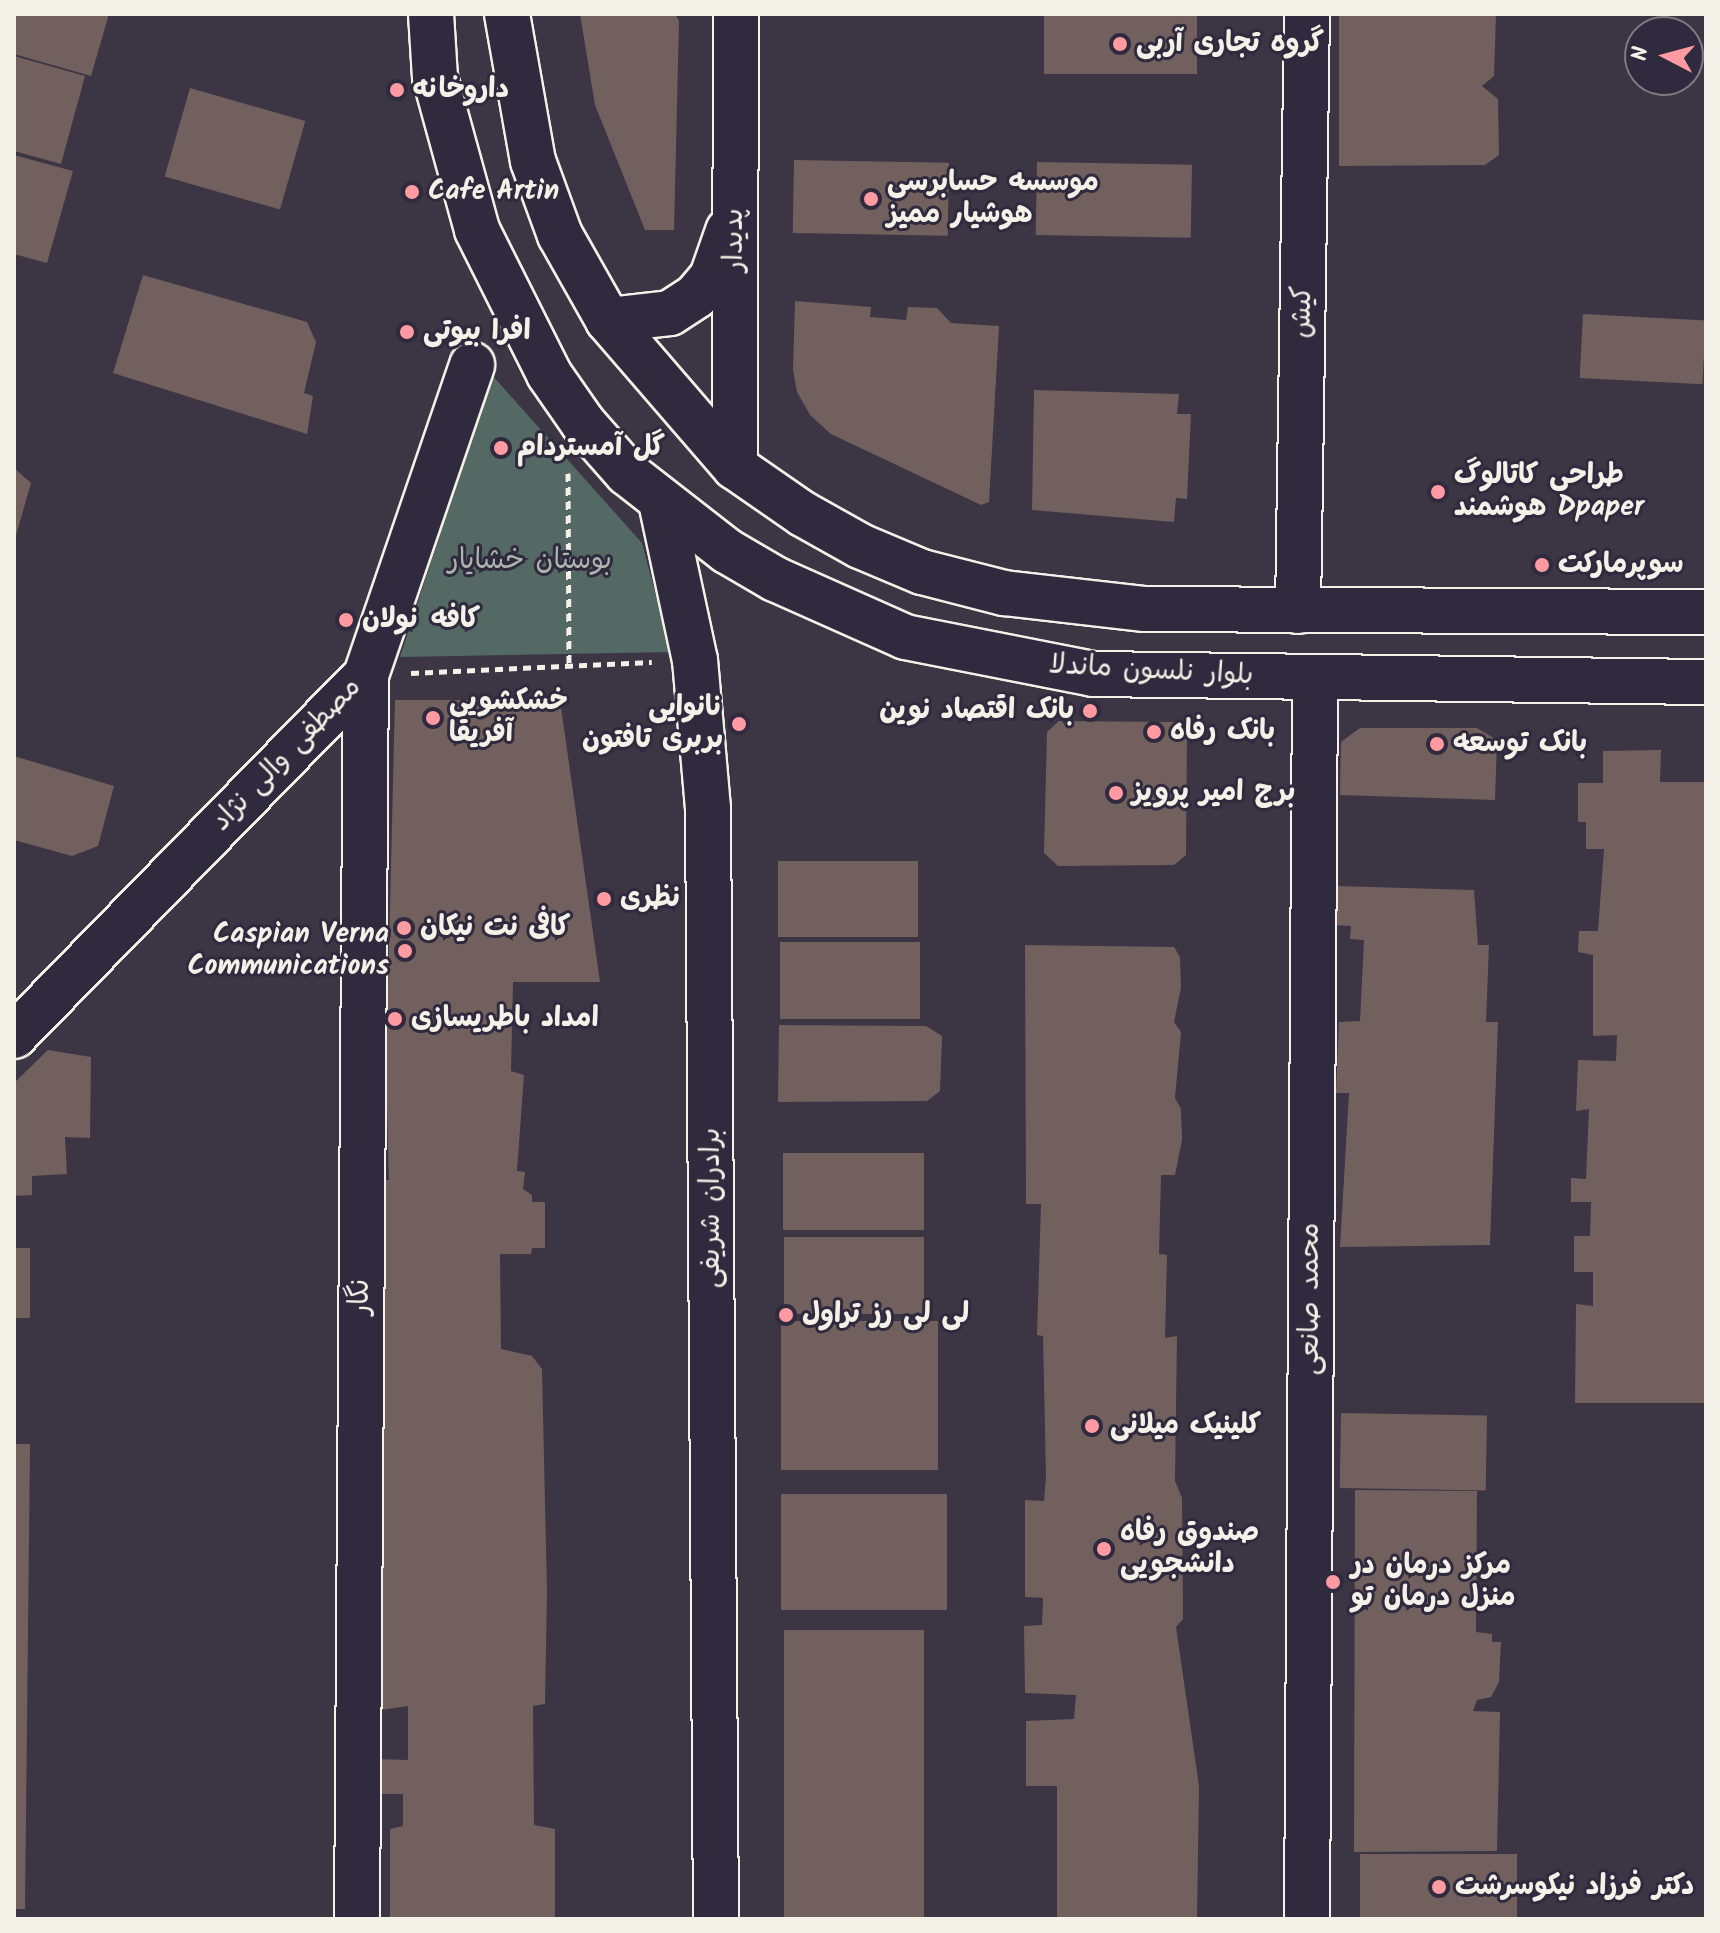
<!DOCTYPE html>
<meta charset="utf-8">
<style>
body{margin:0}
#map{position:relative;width:1720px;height:1933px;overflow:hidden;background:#3c3544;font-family:Kalam,"Playpen Sans Arabic",sans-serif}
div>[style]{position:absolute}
.green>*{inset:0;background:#546964}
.building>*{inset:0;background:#72605f;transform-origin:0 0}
.path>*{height:5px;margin-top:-2.5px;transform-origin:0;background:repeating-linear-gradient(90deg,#f4f1e8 0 8px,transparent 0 14px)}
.roads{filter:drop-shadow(2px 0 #f4f1e8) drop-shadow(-2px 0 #f4f1e8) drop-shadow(0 2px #f4f1e8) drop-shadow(0 -2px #f4f1e8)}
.minor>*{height:44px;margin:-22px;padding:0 22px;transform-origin:22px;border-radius:22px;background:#2f2a3d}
.secondary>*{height:44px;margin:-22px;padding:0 22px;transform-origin:22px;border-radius:22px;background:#2f2a3d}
.dots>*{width:22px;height:22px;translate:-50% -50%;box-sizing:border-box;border:4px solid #2f2a3d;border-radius:50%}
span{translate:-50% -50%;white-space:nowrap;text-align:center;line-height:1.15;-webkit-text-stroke:6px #2f2a3d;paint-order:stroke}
.poi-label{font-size:28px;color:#f4f1e8;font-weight:700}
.left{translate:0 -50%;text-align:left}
.right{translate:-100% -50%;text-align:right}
.street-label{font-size:28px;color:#f4f1e8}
.park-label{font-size:28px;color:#acb4ad}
.frame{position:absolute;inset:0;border:16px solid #f4f1e8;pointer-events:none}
.north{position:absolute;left:1624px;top:16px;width:80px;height:80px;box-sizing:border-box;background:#2f2a3d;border:2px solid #7e7a81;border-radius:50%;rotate:276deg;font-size:22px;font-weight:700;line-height:32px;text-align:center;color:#f4f1e8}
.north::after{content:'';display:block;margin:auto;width:28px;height:36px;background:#ff9aa2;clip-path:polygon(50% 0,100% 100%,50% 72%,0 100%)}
</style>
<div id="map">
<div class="green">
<div style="clip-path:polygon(492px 375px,642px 543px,671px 652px,400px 657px)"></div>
</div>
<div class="building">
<div style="clip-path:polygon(14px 14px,109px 14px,91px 76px,14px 54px)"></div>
<div style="clip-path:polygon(580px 14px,675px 14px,679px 21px,674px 230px,645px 230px,595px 105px)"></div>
<div style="left:1044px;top:14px;width:153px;height:60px"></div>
<div style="clip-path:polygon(1339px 14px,1496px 14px,1494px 76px,1482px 86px,1498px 99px,1499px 155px,1485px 165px,1339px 166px)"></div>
<div style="clip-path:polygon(14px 56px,85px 76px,61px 164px,14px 151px)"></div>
<div style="left:190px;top:88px;width:120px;height:92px;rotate:16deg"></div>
<div style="clip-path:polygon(14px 155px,73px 171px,47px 263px,14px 254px)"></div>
<div style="left:794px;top:160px;width:155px;height:73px;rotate:1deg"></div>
<div style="left:1037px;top:162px;width:155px;height:73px;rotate:1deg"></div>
<div style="clip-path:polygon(143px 275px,307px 322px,316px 342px,304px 393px,313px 396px,307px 434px,113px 373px)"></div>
<div style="clip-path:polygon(795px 301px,871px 307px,870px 317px,906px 320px,908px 307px,937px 308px,951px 323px,999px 326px,989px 502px,981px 505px,831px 434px,810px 415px,797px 392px,793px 370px)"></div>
<div style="left:1583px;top:314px;width:123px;height:64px;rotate:3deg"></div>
<div style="clip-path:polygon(1034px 390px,1179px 394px,1177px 414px,1191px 414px,1187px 499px,1176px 498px,1174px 522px,1032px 510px)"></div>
<div style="clip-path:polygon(14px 468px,31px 483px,15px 539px,14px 538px)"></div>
<div style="clip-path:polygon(395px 700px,560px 700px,600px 982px,513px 982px,511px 1071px,524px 1075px,517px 1171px,525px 1172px,523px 1189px,532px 1195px,532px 1202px,545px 1202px,545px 1248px,532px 1248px,531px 1254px,500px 1254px,501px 1349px,532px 1356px,542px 1369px,547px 1591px,545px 1704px,533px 1706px,534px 1825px,555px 1829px,555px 1919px,390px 1919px,390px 1829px,403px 1826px,403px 1794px,375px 1794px,375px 1759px,408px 1760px,408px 1706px,381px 1710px,379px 1592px,384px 1254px,377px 1254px,377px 1180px,389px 1180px,386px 1072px)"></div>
<div style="clip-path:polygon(1059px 721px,1174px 722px,1187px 732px,1186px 855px,1174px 865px,1058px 866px,1044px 853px,1047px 732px)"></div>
<div style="clip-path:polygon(1360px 728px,1477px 728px,1497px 740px,1495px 800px,1340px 795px,1341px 742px)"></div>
<div style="clip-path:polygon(1661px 750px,1660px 782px,1706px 782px,1706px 1403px,1575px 1403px,1576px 1304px,1593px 1306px,1593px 1272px,1574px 1272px,1574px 1236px,1590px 1236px,1591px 1202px,1571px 1202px,1571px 1178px,1586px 1179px,1589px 1109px,1576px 1111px,1578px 1060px,1616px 1061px,1617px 1035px,1593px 1036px,1593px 955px,1578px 952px,1579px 931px,1598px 931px,1604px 849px,1586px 849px,1586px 822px,1578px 822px,1578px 783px,1603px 783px,1603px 751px)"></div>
<div style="clip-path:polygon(14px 756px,114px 786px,98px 846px,72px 856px,14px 840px)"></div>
<div style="left:778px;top:861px;width:140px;height:76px"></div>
<div style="clip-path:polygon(1335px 886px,1474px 890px,1478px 945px,1489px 945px,1486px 1022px,1498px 1022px,1490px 1245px,1340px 1247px,1349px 1093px,1336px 1093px,1339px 1022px,1360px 1021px,1364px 940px,1350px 939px,1351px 926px,1333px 925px)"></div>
<div style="left:920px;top:942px;width:77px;height:140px;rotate:90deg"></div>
<div style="clip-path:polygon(1025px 945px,1174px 947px,1180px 957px,1181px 988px,1174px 1022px,1181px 1032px,1175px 1098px,1181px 1109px,1182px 1140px,1175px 1175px,1161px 1175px,1159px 1254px,1167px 1255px,1165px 1338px,1177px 1336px,1175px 1481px,1182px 1498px,1183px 1619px,1176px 1627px,1199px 1786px,1197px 1919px,1057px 1919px,1057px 1786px,1026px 1786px,1026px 1721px,1074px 1719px,1076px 1695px,1025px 1693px,1024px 1626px,1042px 1625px,1043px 1598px,1025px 1597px,1025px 1500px,1044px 1501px,1046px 1477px,1043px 1336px,1037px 1335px,1041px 1204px,1026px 1204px)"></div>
<div style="clip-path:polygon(779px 1025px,926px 1026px,942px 1036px,940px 1091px,927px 1101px,778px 1102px)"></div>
<div style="clip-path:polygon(48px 1050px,91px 1057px,90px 1138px,65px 1137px,67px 1174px,32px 1176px,32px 1195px,14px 1196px,14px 1083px)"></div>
<div style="left:783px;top:1153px;width:141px;height:77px"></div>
<div style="left:784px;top:1237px;width:140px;height:77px"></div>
<div style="left:14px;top:1248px;width:16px;height:70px"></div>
<div style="left:781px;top:1321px;width:157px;height:149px"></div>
<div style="left:1341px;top:1413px;width:146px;height:75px;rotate:1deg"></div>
<div style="clip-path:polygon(14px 1444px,30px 1444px,25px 1909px,14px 1909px)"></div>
<div style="clip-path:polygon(1355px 1490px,1477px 1491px,1476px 1632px,1492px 1634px,1492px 1642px,1501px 1642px,1499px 1682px,1491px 1697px,1477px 1700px,1473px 1711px,1500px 1712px,1497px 1851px,1354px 1852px)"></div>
<div style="left:781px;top:1494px;width:166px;height:116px"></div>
<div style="left:784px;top:1630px;width:140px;height:289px"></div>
<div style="left:1360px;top:1854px;width:157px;height:65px"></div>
</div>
<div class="path">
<div style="left:568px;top:473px;width:193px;rotate:89.7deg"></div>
<div style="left:411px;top:673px;width:241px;rotate:-2.6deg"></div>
</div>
<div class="roads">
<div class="minor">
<div style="left:608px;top:320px;width:62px;rotate:-6.4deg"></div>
<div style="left:670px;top:313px;width:31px;rotate:-33deg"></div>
<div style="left:696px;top:296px;width:25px;rotate:-50deg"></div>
<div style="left:712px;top:277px;width:49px;rotate:-70.8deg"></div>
<div style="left:735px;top:467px;width:453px;rotate:-89.9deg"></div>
<div style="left:661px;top:502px;width:162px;rotate:77.9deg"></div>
<div style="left:695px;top:660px;width:149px;rotate:85deg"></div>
<div style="left:708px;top:808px;width:1111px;rotate:89.59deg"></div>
<div style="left:1298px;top:611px;width:597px;rotate:-89.14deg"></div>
<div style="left:14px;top:1036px;width:504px;rotate:-45.72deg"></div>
<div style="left:366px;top:675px;width:328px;rotate:-71.1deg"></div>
<div style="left:357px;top:1919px;width:1244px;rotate:-89.59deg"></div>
<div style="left:1307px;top:1919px;width:1241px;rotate:-89.63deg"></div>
</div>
<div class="secondary">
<div style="left:431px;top:14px;width:63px;rotate:86.4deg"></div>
<div style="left:435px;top:77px;width:159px;rotate:74.6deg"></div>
<div style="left:477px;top:230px;width:161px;rotate:63.4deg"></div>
<div style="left:549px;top:374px;width:60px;rotate:55.2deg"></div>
<div style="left:583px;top:423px;width:67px;rotate:48.7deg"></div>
<div style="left:627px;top:473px;width:127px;rotate:38deg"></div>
<div style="left:727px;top:551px;width:56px;rotate:30.3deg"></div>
<div style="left:775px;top:579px;width:142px;rotate:24deg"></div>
<div style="left:905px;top:637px;width:192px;rotate:11.1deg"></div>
<div style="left:1093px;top:674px;width:613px;rotate:0.75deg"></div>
<div style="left:507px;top:14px;width:149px;rotate:80deg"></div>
<div style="left:533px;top:161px;width:79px;rotate:70deg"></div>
<div style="left:560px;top:235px;width:98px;rotate:60.5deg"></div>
<div style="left:608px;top:320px;width:194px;rotate:49.2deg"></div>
<div style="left:735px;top:467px;width:83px;rotate:34.7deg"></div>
<div style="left:803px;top:514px;width:65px;rotate:29.3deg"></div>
<div style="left:860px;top:546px;width:67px;rotate:22.8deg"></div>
<div style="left:922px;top:572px;width:85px;rotate:14.4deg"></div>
<div style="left:1004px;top:593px;width:142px;rotate:6.5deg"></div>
<div style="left:1145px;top:609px;width:561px;rotate:0.31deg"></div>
</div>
</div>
<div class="dots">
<div style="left:1120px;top:44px;background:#ff9aa2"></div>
<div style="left:397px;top:90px;background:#ff9aa2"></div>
<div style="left:412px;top:192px;background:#ff9aa2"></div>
<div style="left:871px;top:199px;background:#ff9aa2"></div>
<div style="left:407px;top:332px;background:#ff9aa2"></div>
<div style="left:501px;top:448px;background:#ff9aa2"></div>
<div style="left:1438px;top:492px;background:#ff9aa2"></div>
<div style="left:1542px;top:565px;background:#ff9aa2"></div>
<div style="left:346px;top:620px;background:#ff9aa2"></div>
<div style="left:1090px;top:711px;background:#ff9aa2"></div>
<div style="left:433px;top:718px;background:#ff9aa2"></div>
<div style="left:739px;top:724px;background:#ff9aa2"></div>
<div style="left:1154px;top:732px;background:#ff9aa2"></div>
<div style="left:1437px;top:744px;background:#ff9aa2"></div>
<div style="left:1116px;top:793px;background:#ff9aa2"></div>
<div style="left:604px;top:899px;background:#ff9aa2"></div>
<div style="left:404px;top:928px;background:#ff9aa2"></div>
<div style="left:405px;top:951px;background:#ff9aa2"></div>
<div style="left:395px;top:1019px;background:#ff9aa2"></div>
<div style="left:786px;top:1315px;background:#ff9aa2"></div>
<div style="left:1092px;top:1426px;background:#ff9aa2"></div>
<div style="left:1104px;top:1549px;background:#ff9aa2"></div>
<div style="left:1333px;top:1582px;background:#ff9aa2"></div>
<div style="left:1439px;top:1887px;background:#ff9aa2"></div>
</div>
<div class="poi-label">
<span class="left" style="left:1136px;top:44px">گروه تجاری آربی</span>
<span class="left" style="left:413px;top:90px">داروخانه</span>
<span class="left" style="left:887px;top:199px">موسسه حسابرسی<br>هوشیار ممیز</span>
<span class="left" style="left:428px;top:192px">Cafe Artin</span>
<span class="left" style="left:423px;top:332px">افرا بيوتى</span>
<span class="left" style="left:517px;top:448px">گل آمستردام</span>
<span class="left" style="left:1454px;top:492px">طراحی کاتالوگ<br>هوشمند Dpaper</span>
<span class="left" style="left:1558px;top:565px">سوپرمارکت</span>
<span class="left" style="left:362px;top:620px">کافه نولان</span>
<span class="left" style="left:449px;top:718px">خشکشویی<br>آفریقا</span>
<span class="right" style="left:723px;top:724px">نانوایی<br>بربری تافتون</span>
<span class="right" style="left:1074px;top:711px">بانک اقتصاد نوین</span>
<span class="left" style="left:1170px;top:732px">بانک رفاه</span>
<span class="left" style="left:1453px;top:744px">بانک توسعه</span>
<span class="left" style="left:1132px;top:793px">برج امیر پرویز</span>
<span class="left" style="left:620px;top:899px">نظری</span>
<span class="left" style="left:420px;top:928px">کافی نت نیکان</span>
<span class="right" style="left:389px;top:951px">Caspian Verna<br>Communications</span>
<span class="left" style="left:411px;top:1019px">امداد باطریسازی</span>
<span class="left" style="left:802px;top:1315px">لی لی رز تراول</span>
<span class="left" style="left:1110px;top:1426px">کلینیک میلانی</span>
<span class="left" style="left:1120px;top:1549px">صندوق رفاه<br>دانشجویی</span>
<span class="left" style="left:1351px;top:1582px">مرکز درمان در<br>منزل درمان تو</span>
<span class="left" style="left:1455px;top:1887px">دکتر فرزاد نیکوسرشت</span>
</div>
<div class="street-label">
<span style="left:735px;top:240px;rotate:-90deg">پدیدار</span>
<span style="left:1303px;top:312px;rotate:-89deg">کیش</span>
<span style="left:1151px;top:671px;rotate:3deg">بلوار نلسون ماندلا</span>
<span style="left:287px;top:755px;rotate:-46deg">مصطفی والی نژاد</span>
<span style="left:712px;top:1208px;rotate:-90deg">برادران شریفی</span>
<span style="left:361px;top:1297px;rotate:-90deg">نگار</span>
<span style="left:1311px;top:1299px;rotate:-90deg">محمد صانعی</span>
</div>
<div class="park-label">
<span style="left:530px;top:561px">بوستان خشایار</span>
</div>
<div class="frame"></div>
<div class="north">N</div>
</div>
